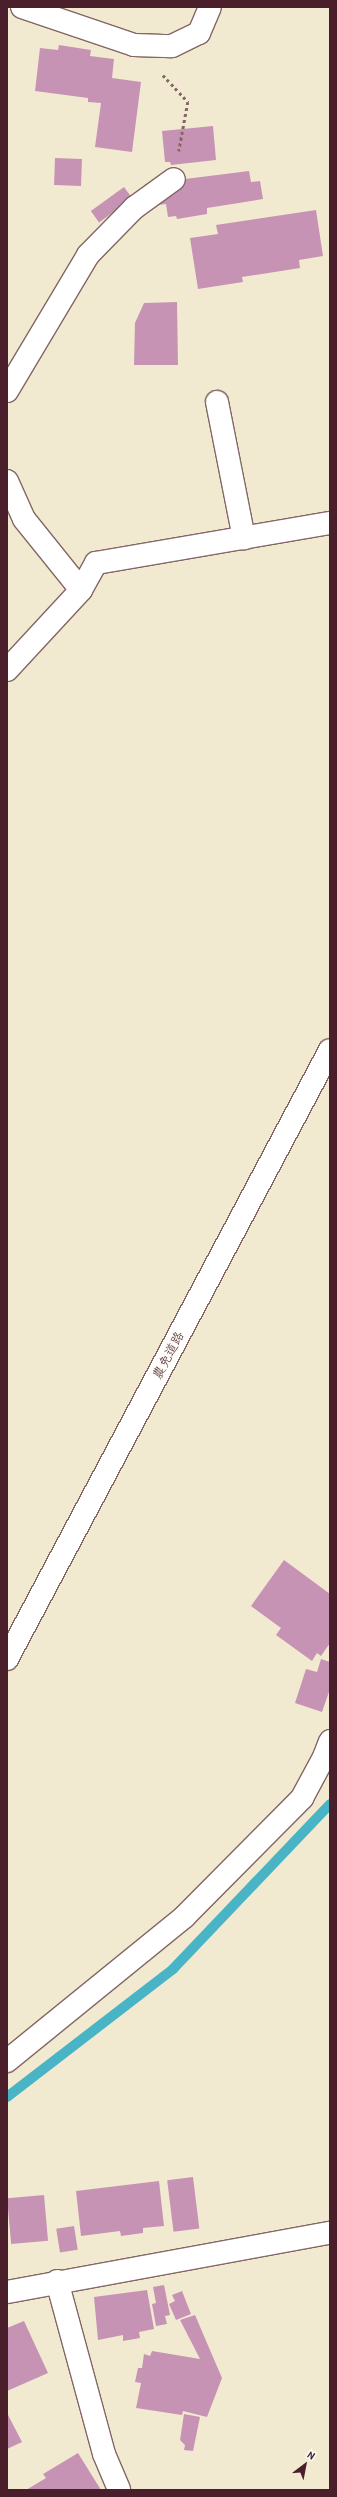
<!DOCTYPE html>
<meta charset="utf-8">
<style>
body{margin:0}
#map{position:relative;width:337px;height:2497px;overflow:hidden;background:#f1ead1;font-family:"Patrick Hand","Klee One",sans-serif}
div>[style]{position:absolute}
.stream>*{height:10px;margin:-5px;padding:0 5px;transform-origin:5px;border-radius:5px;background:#48b4c5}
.building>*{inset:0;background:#c793b4;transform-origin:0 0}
.path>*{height:2.5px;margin-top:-1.25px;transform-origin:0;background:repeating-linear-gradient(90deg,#846665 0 3px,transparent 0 6px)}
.roads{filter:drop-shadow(1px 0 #846665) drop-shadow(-1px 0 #846665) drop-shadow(0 1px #846665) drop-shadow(0 -1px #846665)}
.minor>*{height:22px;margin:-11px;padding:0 11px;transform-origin:11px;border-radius:11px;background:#fff}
span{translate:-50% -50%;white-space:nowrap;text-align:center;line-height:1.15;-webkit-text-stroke:4px #fdfcf7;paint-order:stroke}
.street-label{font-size:13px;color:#4a1f2b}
.frame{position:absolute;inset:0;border:8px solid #4a1f2b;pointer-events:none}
.north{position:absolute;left:285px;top:2445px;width:40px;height:40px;-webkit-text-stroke:3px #fdfcf7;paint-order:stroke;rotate:32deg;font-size:11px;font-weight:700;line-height:16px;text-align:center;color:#4a1f2b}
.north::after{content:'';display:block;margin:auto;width:14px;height:18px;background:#4a1f2b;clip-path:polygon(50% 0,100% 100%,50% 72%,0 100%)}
</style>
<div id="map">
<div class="stream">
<div style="left:7px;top:2097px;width:210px;rotate:-37.6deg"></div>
<div style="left:173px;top:1969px;width:228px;rotate:-46.4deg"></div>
</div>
<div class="building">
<div style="clip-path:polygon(59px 45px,91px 50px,90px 56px,114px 59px,112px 78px,141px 82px,132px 152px,95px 147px,101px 103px,88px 102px,88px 98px,35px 91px,40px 48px,58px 50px)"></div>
<div style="clip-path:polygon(213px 126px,216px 160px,171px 165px,170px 162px,165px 162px,162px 131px)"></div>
<div style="left:55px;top:158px;width:27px;height:27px;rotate:2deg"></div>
<div style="clip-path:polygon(249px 171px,251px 182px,260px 181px,263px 199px,207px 208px,207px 214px,177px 219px,176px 216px,168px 217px,166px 204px,148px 206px,145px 184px)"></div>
<div style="left:124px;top:187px;width:14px;height:41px;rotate:54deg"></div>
<div style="clip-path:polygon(316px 210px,323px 256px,299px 260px,300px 268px,242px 277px,243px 282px,198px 289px,190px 238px,218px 234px,216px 225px)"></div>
<div style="clip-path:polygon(177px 302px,178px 365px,134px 365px,135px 323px,144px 303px)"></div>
<div style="clip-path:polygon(284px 1560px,330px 1594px,330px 1643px,321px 1656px,317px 1653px,312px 1661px,276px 1635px,281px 1628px,251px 1606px)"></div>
<div style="clip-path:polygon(321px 1659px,330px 1662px,330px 1689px,322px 1712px,295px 1703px,306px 1669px,317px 1672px)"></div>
<div style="left:193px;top:2177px;width:52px;height:26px;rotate:83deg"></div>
<div style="clip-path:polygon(159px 2181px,164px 2226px,143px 2228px,143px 2233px,121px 2236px,120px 2231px,81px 2236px,76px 2191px)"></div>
<div style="left:44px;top:2195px;width:46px;height:37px;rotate:85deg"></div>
<div style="left:74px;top:2226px;width:24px;height:18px;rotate:81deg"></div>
<div style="clip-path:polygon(164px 2285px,170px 2315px,165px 2316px,167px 2324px,156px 2326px,152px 2304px,156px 2303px,153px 2287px)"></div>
<div style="clip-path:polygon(147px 2290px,154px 2329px,139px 2332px,140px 2338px,123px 2341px,123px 2335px,98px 2340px,94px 2297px)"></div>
<div style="clip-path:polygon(182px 2291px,191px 2314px,176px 2320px,169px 2304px,175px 2301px,172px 2295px)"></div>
<div style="clip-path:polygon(195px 2315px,222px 2378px,207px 2417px,183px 2411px,182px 2415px,136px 2408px,141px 2383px,135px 2382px,138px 2368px,142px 2368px,144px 2354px,150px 2356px,152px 2351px,200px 2359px,180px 2320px)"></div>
<div style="clip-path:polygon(24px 2321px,48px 2373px,7px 2391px,7px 2328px)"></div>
<div style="clip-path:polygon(7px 2413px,22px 2442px,7px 2449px)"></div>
<div style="clip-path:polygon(184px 2414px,200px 2417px,193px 2451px,184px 2450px,185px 2445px,180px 2440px)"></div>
<div style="clip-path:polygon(78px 2453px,101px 2490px,26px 2490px,46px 2478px,43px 2474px)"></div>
</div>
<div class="path">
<div style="left:163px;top:75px;width:37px;rotate:47deg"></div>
<div style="left:188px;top:102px;width:50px;rotate:100.4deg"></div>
</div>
<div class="roads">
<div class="minor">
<div style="left:22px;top:7px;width:118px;rotate:18.7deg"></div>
<div style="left:134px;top:45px;width:38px;rotate:2deg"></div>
<div style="left:172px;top:46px;width:30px;rotate:-26deg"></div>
<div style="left:199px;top:33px;width:28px;rotate:-67deg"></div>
<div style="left:7px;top:391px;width:158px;rotate:-59.2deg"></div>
<div style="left:88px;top:255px;width:66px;rotate:-45.6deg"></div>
<div style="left:134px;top:208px;width:49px;rotate:-35.9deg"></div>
<div style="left:217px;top:402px;width:139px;rotate:78.8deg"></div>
<div style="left:7px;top:481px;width:42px;rotate:65.9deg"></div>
<div style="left:24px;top:519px;width:91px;rotate:51.2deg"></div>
<div style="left:7px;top:670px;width:109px;rotate:-47.2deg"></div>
<div style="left:81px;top:590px;width:31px;rotate:-61deg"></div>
<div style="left:96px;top:563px;width:237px;rotate:-9.7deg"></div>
<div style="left:7px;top:1659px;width:689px;rotate:-62.06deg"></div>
<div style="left:7px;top:2061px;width:228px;rotate:-39.1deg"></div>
<div style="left:184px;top:1917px;width:168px;rotate:-45.2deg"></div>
<div style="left:302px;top:1798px;width:47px;rotate:-61.8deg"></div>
<div style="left:324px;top:1757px;width:17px;rotate:-69deg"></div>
<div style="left:57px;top:2281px;width:179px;rotate:74.8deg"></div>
<div style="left:104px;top:2454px;width:39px;rotate:67deg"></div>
<div style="left:7px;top:2292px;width:328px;rotate:-10.4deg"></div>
</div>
</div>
<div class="street-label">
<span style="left:168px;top:1355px;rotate:-62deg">農免道路</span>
</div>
<div class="frame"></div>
<div class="north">N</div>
</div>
